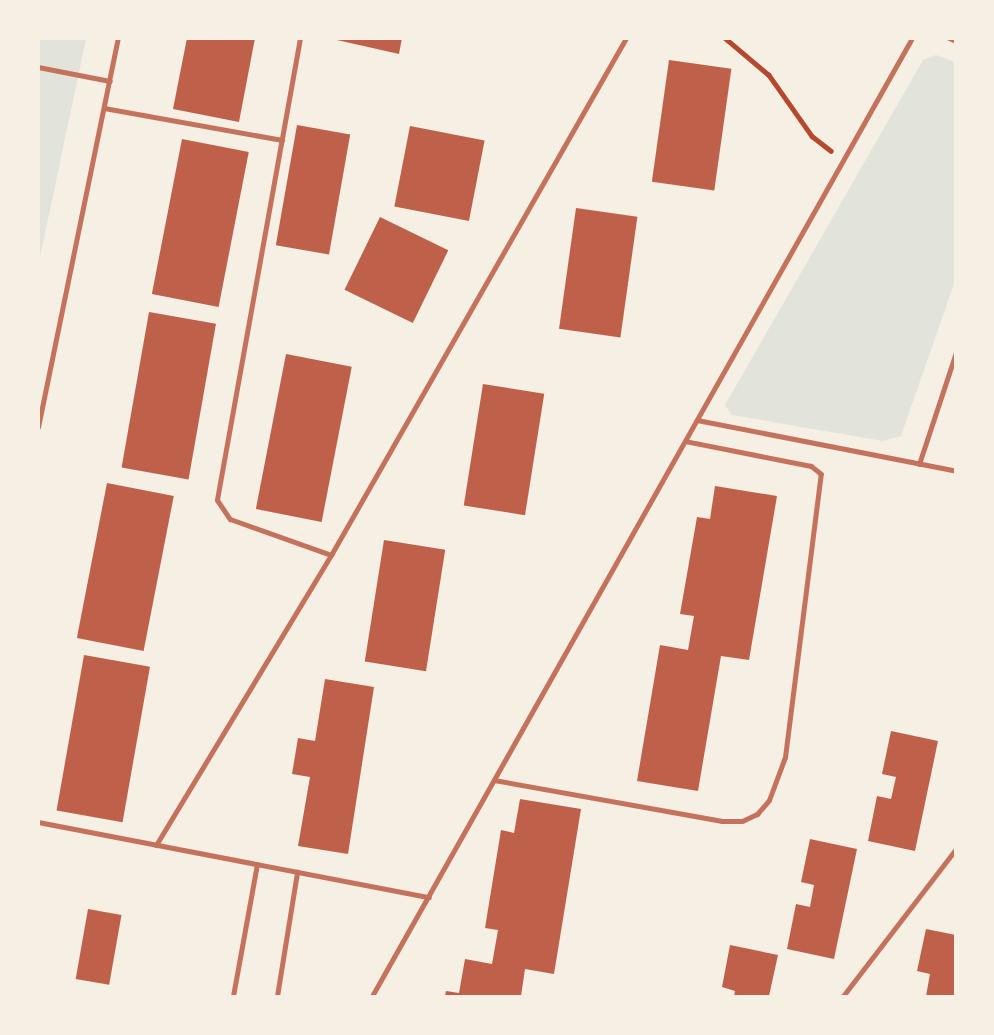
<!DOCTYPE html>
<style>
body{margin:0}
#map{position:relative;width:994px;height:1035px;overflow:hidden;background:#f6efe4;font-family:"Alegreya Sans",sans-serif}
div>[style]{position:absolute}
.green>*{inset:0;background:#e2e4dc}
.building>*{inset:0;background:#bf614a;transform-origin:0 0}
.path>*{height:4.5px;margin:-2.25px;padding:0 2.25px;transform-origin:2.25px;border-radius:2.25px;background:#b5482f}
.service>*{height:5px;margin:-2.5px;padding:0 2.5px;transform-origin:2.5px;border-radius:2.5px;background:#c5725c}
span{translate:-50% -50%;white-space:nowrap;text-align:center;line-height:1.15;-webkit-text-stroke:5px #f6efe4;paint-order:stroke}
.frame{position:absolute;inset:0;border:40px solid #f6efe4;pointer-events:none}
</style>
<div id="map">
<div class="green">
<div style="clip-path:polygon(39px 39px,86px 39px,39px 262px)"></div>
<div style="clip-path:polygon(936px 55px,955px 62px,955px 281px,901px 436px,883px 441px,732px 415px,725px 405px,923px 60px)"></div>
</div>
<div class="building">
<div style="clip-path:polygon(187px 38px,255px 38px,239px 122px,173px 109px)"></div>
<div style="clip-path:polygon(328px 38px,402px 38px,399px 54px)"></div>
<div style="left:669px;top:60px;width:63px;height:123px;rotate:8deg"></div>
<div style="left:297px;top:125px;width:54px;height:122px;rotate:10deg"></div>
<div style="left:410px;top:126px;width:76px;height:82px;rotate:11deg"></div>
<div style="left:182px;top:139px;width:68px;height:158px;rotate:11deg"></div>
<div style="left:576px;top:208px;width:62px;height:122px;rotate:8deg"></div>
<div style="left:380px;top:217px;width:76px;height:81px;rotate:26deg"></div>
<div style="left:149px;top:312px;width:68px;height:158px;rotate:10deg"></div>
<div style="left:286px;top:354px;width:67px;height:158px;rotate:11deg"></div>
<div style="left:483px;top:384px;width:62px;height:123px;rotate:9deg"></div>
<div style="left:107px;top:483px;width:68px;height:158px;rotate:11deg"></div>
<div style="clip-path:polygon(715px 486px,777px 496px,749px 660px,721px 656px,698px 791px,637px 781px,660px 645px,688px 650px,694px 616px,680px 614px,697px 517px,710px 519px)"></div>
<div style="left:384px;top:540px;width:62px;height:123px;rotate:9deg"></div>
<div style="left:84px;top:655px;width:67px;height:158px;rotate:10deg"></div>
<div style="clip-path:polygon(325px 679px,374px 687px,348px 854px,298px 846px,310px 777px,292px 774px,298px 738px,315px 741px)"></div>
<div style="clip-path:polygon(891px 731px,938px 741px,915px 851px,868px 841px,877px 796px,891px 799px,896px 777px,882px 774px)"></div>
<div style="clip-path:polygon(520px 799px,581px 809px,554px 974px,525px 969px,521px 996px,445px 996px,446px 991px,459px 993px,465px 959px,492px 964px,498px 930px,485px 928px,501px 830px,514px 833px)"></div>
<div style="clip-path:polygon(810px 839px,857px 849px,834px 959px,787px 949px,796px 904px,810px 907px,814px 885px,801px 882px)"></div>
<div style="left:88px;top:909px;width:34px;height:71px;rotate:10deg"></div>
<div style="clip-path:polygon(926px 929px,956px 935px,956px 996px,926px 996px,930px 974px,917px 971px)"></div>
<div style="clip-path:polygon(730px 945px,778px 955px,769px 996px,734px 996px,735px 991px,722px 987px)"></div>
</div>
<div class="path">
<div style="left:725px;top:38px;width:57px;rotate:40.1deg"></div>
<div style="left:769px;top:75px;width:75px;rotate:54.8deg"></div>
<div style="left:812px;top:136px;width:24px;rotate:38deg"></div>
</div>
<div class="service">
<div style="left:300px;top:38px;width:469px;rotate:100.2deg"></div>
<div style="left:217px;top:500px;width:23px;rotate:56deg"></div>
<div style="left:230px;top:519px;width:107px;rotate:19.6deg"></div>
<div style="left:949px;top:38px;width:8px;rotate:23deg"></div>
<div style="left:38px;top:67px;width:73px;rotate:11deg"></div>
<div style="left:104px;top:108px;width:181px;rotate:10.2deg"></div>
<div style="left:697px;top:420px;width:264px;rotate:11.1deg"></div>
<div style="left:38px;top:427px;width:397px;rotate:-78.4deg"></div>
<div style="left:919px;top:464px;width:118px;rotate:-71.7deg"></div>
<div style="left:494px;top:780px;width:232px;rotate:10.2deg"></div>
<div style="left:722px;top:821px;width:20px"></div>
<div style="left:742px;top:821px;width:17px;rotate:-25deg"></div>
<div style="left:757px;top:814px;width:18px;rotate:-49deg"></div>
<div style="left:769px;top:800px;width:46px;rotate:-69.6deg"></div>
<div style="left:785px;top:757px;width:285px;rotate:-82.8deg"></div>
<div style="left:821px;top:474px;width:13px;rotate:-141deg"></div>
<div style="left:811px;top:466px;width:128px;rotate:-168.8deg"></div>
<div style="left:38px;top:822px;width:398px;rotate:10.9deg"></div>
<div style="left:156px;top:845px;width:339px;rotate:-58.9deg"></div>
<div style="left:331px;top:555px;width:595px;rotate:-60.29deg"></div>
<div style="left:233px;top:996px;width:134px;rotate:-79.7deg"></div>
<div style="left:277px;top:996px;width:126px;rotate:-80.8deg"></div>
<div style="left:372px;top:996px;width:1100px;rotate:-60.59deg"></div>
<div style="left:843px;top:996px;width:185px;rotate:-52.5deg"></div>
</div>
<div class="frame"></div>
</div>
